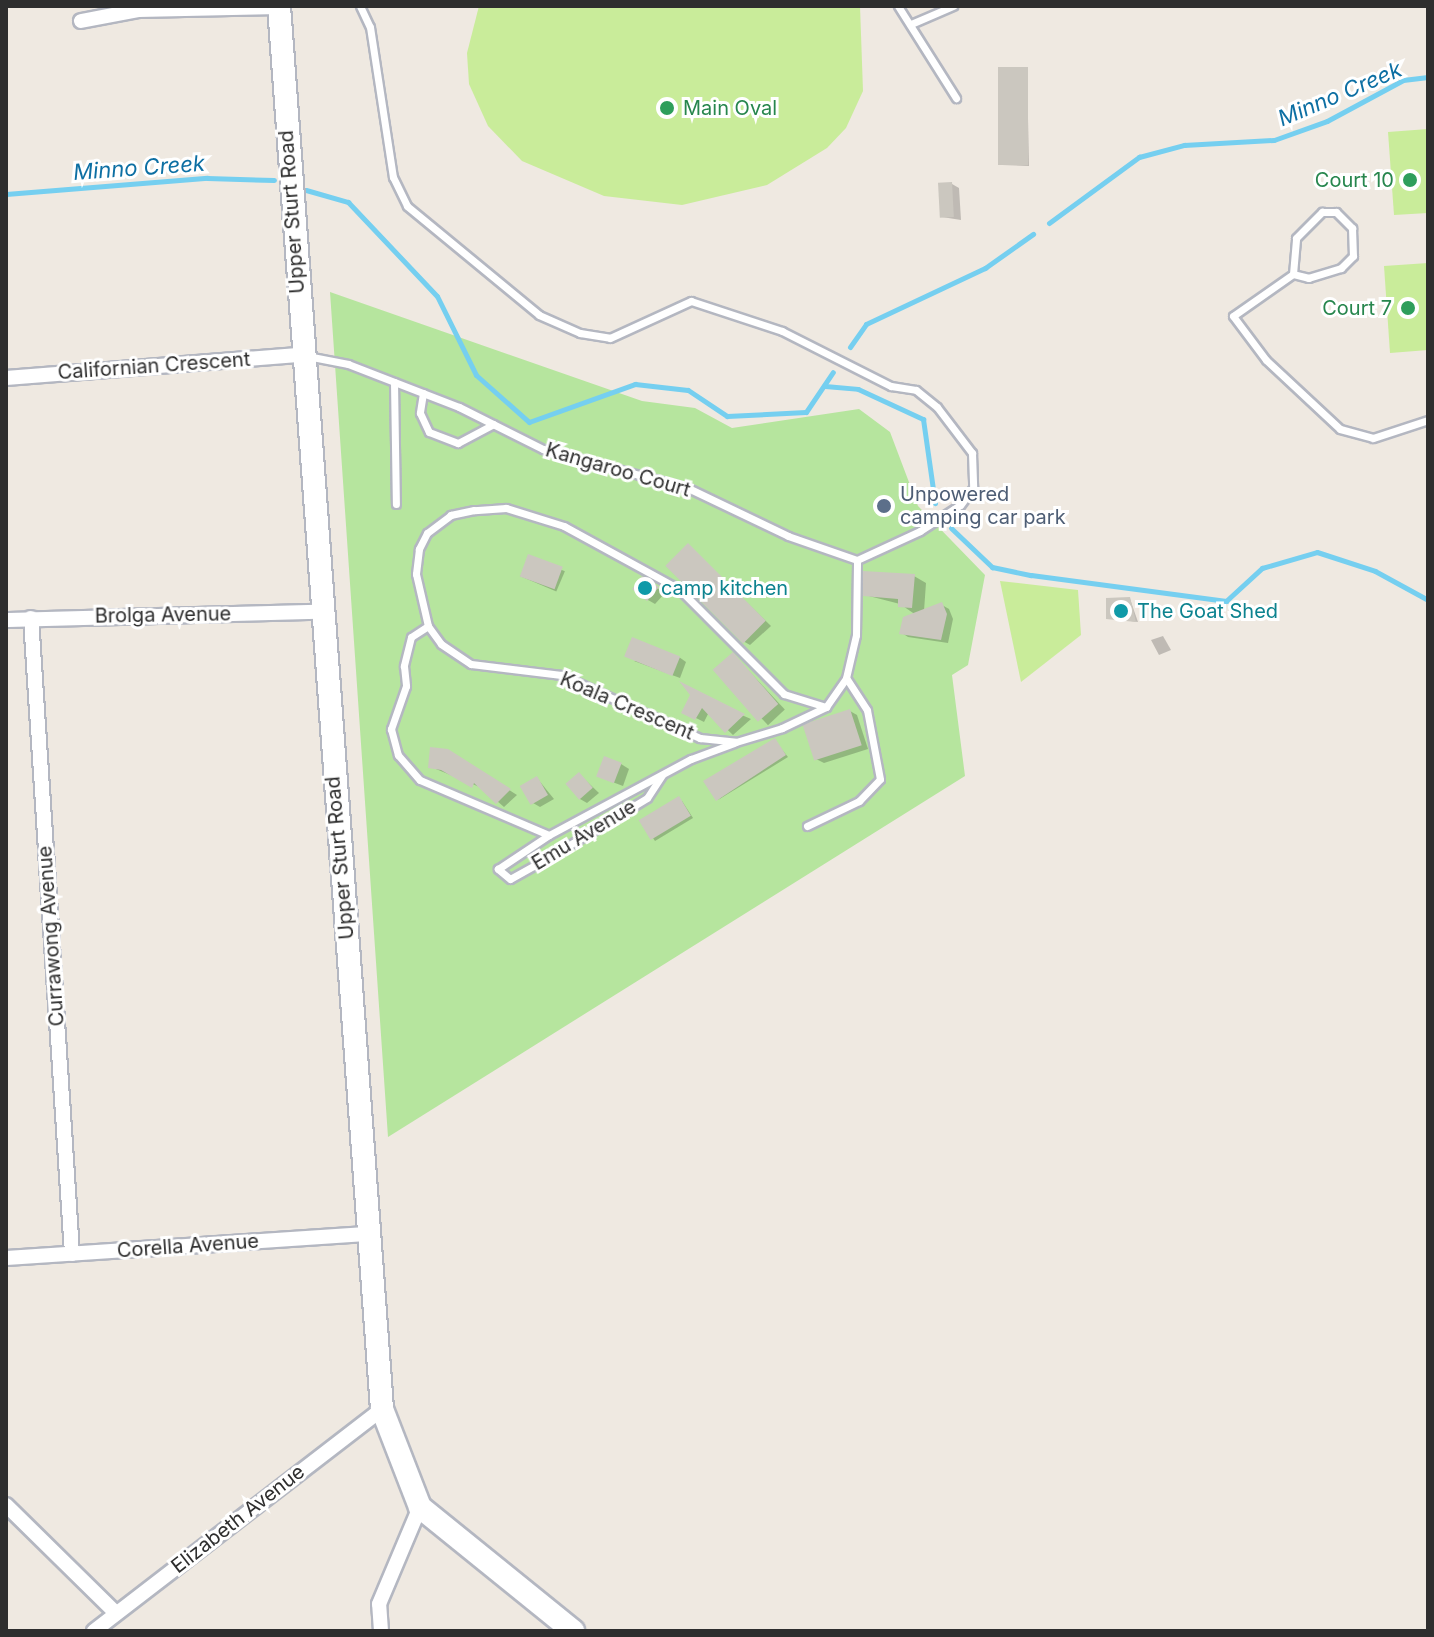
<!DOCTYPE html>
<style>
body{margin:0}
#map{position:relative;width:1434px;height:1637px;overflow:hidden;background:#efe9e1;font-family:Inter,sans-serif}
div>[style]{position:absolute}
.green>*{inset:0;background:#b6e59e}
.pitch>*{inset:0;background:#c9ec9a}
.shadow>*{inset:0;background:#0003;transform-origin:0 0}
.stream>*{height:5px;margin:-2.5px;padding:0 2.5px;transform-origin:2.5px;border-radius:2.5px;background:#75cff0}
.building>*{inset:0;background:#cbc7bf;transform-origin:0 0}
.roads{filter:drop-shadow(2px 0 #b4b7c1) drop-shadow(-2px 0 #b4b7c1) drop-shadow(0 2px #b4b7c1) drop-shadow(0 -2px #b4b7c1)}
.service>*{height:7px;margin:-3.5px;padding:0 3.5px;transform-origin:3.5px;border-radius:3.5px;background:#fff}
.minor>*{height:14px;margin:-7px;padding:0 7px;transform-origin:7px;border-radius:7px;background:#fff}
.secondary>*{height:22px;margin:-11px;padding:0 11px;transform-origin:11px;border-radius:11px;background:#fff}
.dots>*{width:22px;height:22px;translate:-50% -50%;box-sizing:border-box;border:4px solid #fff;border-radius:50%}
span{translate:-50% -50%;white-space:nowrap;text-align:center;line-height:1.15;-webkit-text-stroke:6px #fff;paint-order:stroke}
.leisure-label{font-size:20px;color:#27864d}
.left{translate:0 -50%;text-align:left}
.right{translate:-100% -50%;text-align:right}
.street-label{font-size:20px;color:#2e2e2e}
.service-label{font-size:20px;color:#4e5e75}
.culture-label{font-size:20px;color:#0d838f}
.water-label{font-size:22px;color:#0d6fa3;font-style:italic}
.frame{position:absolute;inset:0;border:8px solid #2e2e2e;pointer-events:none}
</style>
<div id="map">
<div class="green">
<div style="clip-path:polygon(330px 292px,642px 401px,695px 408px,732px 428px,859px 409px,890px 432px,918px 506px,985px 575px,968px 665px,952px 675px,965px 776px,388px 1137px)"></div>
</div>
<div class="pitch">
<div style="clip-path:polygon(479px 6px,860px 6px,863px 91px,846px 128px,827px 148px,767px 185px,682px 205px,604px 196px,522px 161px,488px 126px,469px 84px,467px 53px)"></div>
<div style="clip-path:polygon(1428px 129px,1428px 213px,1394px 215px,1388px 132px)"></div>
<div style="clip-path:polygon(1428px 263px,1428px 350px,1390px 353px,1384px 266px)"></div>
<div style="clip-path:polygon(1000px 581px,1078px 590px,1081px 635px,1021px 682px)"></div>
</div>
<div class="shadow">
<div style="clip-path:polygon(1027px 69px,1029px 166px,1002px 165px,999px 164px)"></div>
<div style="clip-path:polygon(952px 184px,959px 188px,961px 220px,942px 217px)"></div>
<div style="clip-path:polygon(689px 546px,771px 626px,750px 645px,743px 641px)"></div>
<div style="left:529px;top:556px;width:39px;height:22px;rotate:23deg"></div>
<div style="clip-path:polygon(914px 576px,926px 583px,924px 611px,942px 605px,949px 609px,953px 619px,948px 643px,908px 637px,902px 633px,916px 615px,900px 604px,865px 595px)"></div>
<div style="clip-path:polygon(643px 579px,665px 593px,655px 604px,648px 600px)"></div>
<div style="clip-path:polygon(1130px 599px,1138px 622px,1108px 618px)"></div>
<div style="clip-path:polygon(1163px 636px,1171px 650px,1159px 655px,1151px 640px)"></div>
<div style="left:733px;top:654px;width:76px;height:23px;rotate:47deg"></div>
<div style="clip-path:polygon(679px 657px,686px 662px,680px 678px,634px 661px)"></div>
<div style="clip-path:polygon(686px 687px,744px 716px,751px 719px,733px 735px,709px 712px,704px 722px,684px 712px,692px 695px)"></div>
<div style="clip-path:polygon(850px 711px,857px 715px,868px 749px,824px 763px,816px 759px)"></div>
<div style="clip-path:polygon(775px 741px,788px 757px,718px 800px)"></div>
<div style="clip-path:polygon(456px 756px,517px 795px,504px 807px,482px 788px,431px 767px)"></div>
<div style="clip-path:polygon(621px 764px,629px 769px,623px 786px,607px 780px)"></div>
<div style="clip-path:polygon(579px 774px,599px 793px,587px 803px,580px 799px)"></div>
<div style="clip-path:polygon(537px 778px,554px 799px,540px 807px,533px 803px)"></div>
<div style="clip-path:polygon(682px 801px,693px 818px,655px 841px,642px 822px)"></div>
</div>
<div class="stream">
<div style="left:306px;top:190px;width:44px;rotate:15.9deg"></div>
<div style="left:348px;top:202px;width:129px;rotate:46.6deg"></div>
<div style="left:437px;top:296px;width:88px;rotate:63.7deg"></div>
<div style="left:476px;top:375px;width:71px;rotate:41.6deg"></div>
<div style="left:529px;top:422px;width:113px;rotate:-19.7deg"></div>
<div style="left:635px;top:384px;width:53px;rotate:6.5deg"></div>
<div style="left:688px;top:390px;width:47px;rotate:33.7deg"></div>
<div style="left:727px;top:416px;width:79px;rotate:-2.9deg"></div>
<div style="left:806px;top:412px;width:48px;rotate:-56deg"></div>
<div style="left:6px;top:194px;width:202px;rotate:-4.6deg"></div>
<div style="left:207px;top:178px;width:67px;rotate:1.7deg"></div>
<div style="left:1049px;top:223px;width:112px;rotate:-36.3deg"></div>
<div style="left:1139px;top:157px;width:47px;rotate:-14.9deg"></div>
<div style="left:1184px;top:145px;width:90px;rotate:-3.2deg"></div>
<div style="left:1274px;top:140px;width:56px;rotate:-19.7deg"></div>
<div style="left:1327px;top:121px;width:86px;rotate:-28.3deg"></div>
<div style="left:1403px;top:80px;width:25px;rotate:-7deg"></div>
<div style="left:850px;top:347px;width:28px;rotate:-55deg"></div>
<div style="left:866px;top:324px;width:132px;rotate:-25.2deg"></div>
<div style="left:985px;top:268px;width:59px;rotate:-35.3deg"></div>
<div style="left:825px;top:386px;width:33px;rotate:5deg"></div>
<div style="left:858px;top:389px;width:72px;rotate:24.8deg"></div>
<div style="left:923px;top:419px;width:85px;rotate:81.9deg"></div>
<div style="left:951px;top:528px;width:57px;rotate:43.6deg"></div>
<div style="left:992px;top:567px;width:40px;rotate:12deg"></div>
<div style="left:1031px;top:575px;width:197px;rotate:7.6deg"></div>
<div style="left:1226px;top:601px;width:49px;rotate:-42.5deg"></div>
<div style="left:1262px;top:568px;width:57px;rotate:-16.2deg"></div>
<div style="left:1317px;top:552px;width:61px;rotate:18.1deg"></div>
<div style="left:1375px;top:571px;width:60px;rotate:28.7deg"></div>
</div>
<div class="building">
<div style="left:998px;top:67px;width:30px;height:98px"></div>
<div style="left:952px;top:182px;width:35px;height:14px;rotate:87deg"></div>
<div style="left:688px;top:543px;width:110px;height:32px;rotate:45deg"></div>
<div style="left:528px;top:554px;width:37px;height:24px;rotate:20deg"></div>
<div style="clip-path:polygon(863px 571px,915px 574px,912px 608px,898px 607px,898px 599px,863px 596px)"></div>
<div style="clip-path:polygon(642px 576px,659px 587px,647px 601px,632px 589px)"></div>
<div style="clip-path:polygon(1130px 597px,1136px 622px,1106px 619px,1106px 598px)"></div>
<div style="clip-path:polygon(942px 602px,947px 614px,941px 640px,899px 634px,903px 617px)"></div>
<div style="left:632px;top:637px;width:52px;height:21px;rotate:22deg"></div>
<div style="left:733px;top:652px;width:69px;height:27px;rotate:49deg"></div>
<div style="clip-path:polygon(679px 681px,745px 714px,725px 733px,702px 708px,695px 720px,681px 713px,690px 695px)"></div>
<div style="left:850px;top:709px;width:38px;height:50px;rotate:72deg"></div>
<div style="clip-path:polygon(775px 738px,786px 755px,716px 801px,703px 781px)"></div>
<div style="clip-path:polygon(430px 747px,448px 749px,511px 789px,496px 804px,474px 783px,472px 788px,441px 770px,428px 768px)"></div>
<div style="left:604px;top:756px;width:19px;height:22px;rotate:21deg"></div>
<div style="left:579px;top:772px;width:21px;height:18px;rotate:49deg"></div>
<div style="left:537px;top:776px;width:22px;height:20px;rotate:60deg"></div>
<div style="left:679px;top:796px;width:23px;height:47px;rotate:59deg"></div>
</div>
<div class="roads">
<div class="service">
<div style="left:360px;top:6px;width:23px;rotate:65deg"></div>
<div style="left:370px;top:27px;width:152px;rotate:81.3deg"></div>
<div style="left:393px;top:177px;width:32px;rotate:64deg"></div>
<div style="left:407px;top:206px;width:171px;rotate:39.5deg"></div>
<div style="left:539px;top:315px;width:45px;rotate:23.7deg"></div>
<div style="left:580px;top:333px;width:30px;rotate:9deg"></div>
<div style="left:610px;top:338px;width:89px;rotate:-24.6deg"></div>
<div style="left:691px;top:301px;width:96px;rotate:18.2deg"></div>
<div style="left:782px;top:331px;width:122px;rotate:26.8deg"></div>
<div style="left:891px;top:386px;width:25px;rotate:9deg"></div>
<div style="left:916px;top:390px;width:27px;rotate:39deg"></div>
<div style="left:937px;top:407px;width:58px;rotate:52.7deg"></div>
<div style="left:972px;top:453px;width:35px;rotate:88deg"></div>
<div style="left:973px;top:488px;width:21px;rotate:127deg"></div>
<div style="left:960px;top:505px;width:48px;rotate:147deg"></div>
<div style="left:920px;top:531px;width:69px;rotate:155.3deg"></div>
<div style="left:898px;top:6px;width:109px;rotate:57.8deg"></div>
<div style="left:911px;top:24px;width:46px;rotate:-23.2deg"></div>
<div style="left:1293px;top:274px;width:36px;rotate:-85deg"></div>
<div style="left:1296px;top:238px;width:37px;rotate:-45deg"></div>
<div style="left:1322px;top:212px;width:14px"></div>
<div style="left:1336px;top:212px;width:23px;rotate:45deg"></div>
<div style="left:1352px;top:228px;width:28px;rotate:88deg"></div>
<div style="left:1353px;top:256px;width:17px;rotate:135deg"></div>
<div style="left:1341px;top:268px;width:34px;rotate:163deg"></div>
<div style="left:1309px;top:278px;width:16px;rotate:-166deg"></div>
<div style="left:1293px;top:274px;width:73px;rotate:145deg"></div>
<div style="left:1233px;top:316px;width:55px;rotate:53.1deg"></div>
<div style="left:1266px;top:360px;width:101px;rotate:43deg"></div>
<div style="left:1340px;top:429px;width:34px;rotate:15deg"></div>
<div style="left:1373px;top:438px;width:58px;rotate:-18.1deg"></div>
<div style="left:307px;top:356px;width:42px;rotate:11deg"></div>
<div style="left:348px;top:364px;width:119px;rotate:21.2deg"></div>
<div style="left:459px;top:407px;width:94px;rotate:26.6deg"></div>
<div style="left:543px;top:449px;width:150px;rotate:15.1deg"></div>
<div style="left:688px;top:488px;width:111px;rotate:25.6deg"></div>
<div style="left:788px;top:536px;width:73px;rotate:19.2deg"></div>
<div style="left:394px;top:382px;width:122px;rotate:89.1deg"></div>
<div style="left:423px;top:393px;width:20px;rotate:99deg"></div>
<div style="left:420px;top:413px;width:21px;rotate:65deg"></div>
<div style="left:429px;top:432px;width:31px;rotate:21deg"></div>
<div style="left:458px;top:443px;width:40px;rotate:-28deg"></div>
<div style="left:428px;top:626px;width:20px;rotate:147deg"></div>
<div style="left:411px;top:637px;width:30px;rotate:104deg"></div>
<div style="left:404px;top:666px;width:20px;rotate:84deg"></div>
<div style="left:406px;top:686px;width:46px;rotate:109.2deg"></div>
<div style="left:391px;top:729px;width:27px;rotate:75deg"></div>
<div style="left:398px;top:755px;width:33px;rotate:49deg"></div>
<div style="left:420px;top:780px;width:140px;rotate:23.1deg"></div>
<div style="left:826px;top:707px;width:44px;rotate:-162.8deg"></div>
<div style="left:784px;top:694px;width:148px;rotate:-135deg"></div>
<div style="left:679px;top:589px;width:131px;rotate:-151.3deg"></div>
<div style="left:564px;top:526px;width:61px;rotate:-162.8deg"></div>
<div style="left:506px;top:508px;width:32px;rotate:176deg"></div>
<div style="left:474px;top:510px;width:24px;rotate:168deg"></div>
<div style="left:451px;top:515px;width:30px;rotate:143deg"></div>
<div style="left:427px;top:533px;width:18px;rotate:117deg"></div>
<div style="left:419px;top:549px;width:25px;rotate:97deg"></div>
<div style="left:416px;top:574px;width:53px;rotate:77deg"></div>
<div style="left:428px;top:626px;width:22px;rotate:54deg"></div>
<div style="left:441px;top:644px;width:36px;rotate:34deg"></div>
<div style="left:471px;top:664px;width:91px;rotate:7deg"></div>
<div style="left:561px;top:675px;width:153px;rotate:24.4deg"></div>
<div style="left:700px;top:738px;width:36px;rotate:6deg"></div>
<div style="left:736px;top:742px;width:48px;rotate:-16.9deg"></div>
<div style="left:782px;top:728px;width:49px;rotate:-25.5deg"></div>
<div style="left:826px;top:707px;width:35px;rotate:-55deg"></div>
<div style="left:846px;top:678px;width:44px;rotate:-76.9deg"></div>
<div style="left:856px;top:635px;width:75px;rotate:-89.2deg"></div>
<div style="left:662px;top:775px;width:27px;rotate:123deg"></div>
<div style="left:647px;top:798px;width:110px;rotate:148.8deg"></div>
<div style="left:553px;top:855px;width:49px;rotate:150.8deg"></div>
<div style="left:510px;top:879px;width:16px;rotate:-140deg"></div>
<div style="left:498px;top:869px;width:61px;rotate:-33.7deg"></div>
<div style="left:549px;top:835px;width:161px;rotate:-28.2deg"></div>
<div style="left:691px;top:759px;width:46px;rotate:-20.4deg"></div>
<div style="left:807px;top:826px;width:58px;rotate:-25.7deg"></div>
<div style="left:859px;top:801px;width:30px;rotate:-46deg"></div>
<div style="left:880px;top:779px;width:70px;rotate:-100.7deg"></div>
<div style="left:867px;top:710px;width:38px;rotate:-123deg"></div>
</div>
<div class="minor">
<div style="left:81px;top:21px;width:58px;rotate:-10.9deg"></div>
<div style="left:138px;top:10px;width:141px;rotate:-1.2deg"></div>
<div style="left:6px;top:378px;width:296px;rotate:-4.5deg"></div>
<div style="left:31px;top:618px;width:637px;rotate:86.31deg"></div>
<div style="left:6px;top:620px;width:314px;rotate:-1.5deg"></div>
<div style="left:6px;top:1258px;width:365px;rotate:-3.8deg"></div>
<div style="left:6px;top:1505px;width:154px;rotate:44.5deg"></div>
<div style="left:94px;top:1631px;width:364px;rotate:-37.6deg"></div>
<div style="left:381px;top:1631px;width:27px;rotate:-94deg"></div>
<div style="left:379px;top:1604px;width:105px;rotate:-67.1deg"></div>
</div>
<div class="secondary">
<div style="left:279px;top:6px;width:1407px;rotate:85.8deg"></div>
<div style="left:382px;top:1409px;width:105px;rotate:68.8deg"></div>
<div style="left:420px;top:1507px;width:197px;rotate:39deg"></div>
</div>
</div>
<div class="dots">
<div style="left:667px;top:108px;background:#2e9e5b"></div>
<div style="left:1410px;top:180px;background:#2e9e5b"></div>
<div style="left:1408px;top:308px;background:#2e9e5b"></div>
<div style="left:884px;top:506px;background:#5c6f8a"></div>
<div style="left:645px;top:588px;background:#0f9aa8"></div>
<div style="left:1121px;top:611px;background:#0f9aa8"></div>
</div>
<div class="leisure-label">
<span class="left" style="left:683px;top:108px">Main Oval</span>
<span class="right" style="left:1394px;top:180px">Court 10</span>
<span class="right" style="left:1392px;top:308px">Court 7</span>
</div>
<div class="street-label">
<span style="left:292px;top:212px;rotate:-94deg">Upper Sturt Road</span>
<span style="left:154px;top:366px;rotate:-4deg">Californian Crescent</span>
<span style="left:618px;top:470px;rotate:16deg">Kangaroo Court</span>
<span style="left:163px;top:615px;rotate:-1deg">Brolga Avenue</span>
<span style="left:627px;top:706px;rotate:23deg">Koala Crescent</span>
<span style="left:584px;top:835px;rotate:-31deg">Emu Avenue</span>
<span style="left:340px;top:858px;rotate:-95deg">Upper Sturt Road</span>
<span style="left:51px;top:936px;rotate:-94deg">Currawong Avenue</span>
<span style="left:188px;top:1246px;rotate:-4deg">Corella Avenue</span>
<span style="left:238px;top:1519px;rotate:-38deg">Elizabeth Avenue</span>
</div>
<div class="service-label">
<span class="left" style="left:900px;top:506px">Unpowered<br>camping car park</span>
</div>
<div class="culture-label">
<span class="left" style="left:661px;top:588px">camp kitchen</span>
<span class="left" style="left:1137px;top:611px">The Goat Shed</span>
</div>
<div class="water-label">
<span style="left:1340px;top:94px;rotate:-23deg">Minno Creek</span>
<span style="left:139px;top:168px;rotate:-4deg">Minno Creek</span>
</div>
<div class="frame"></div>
</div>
